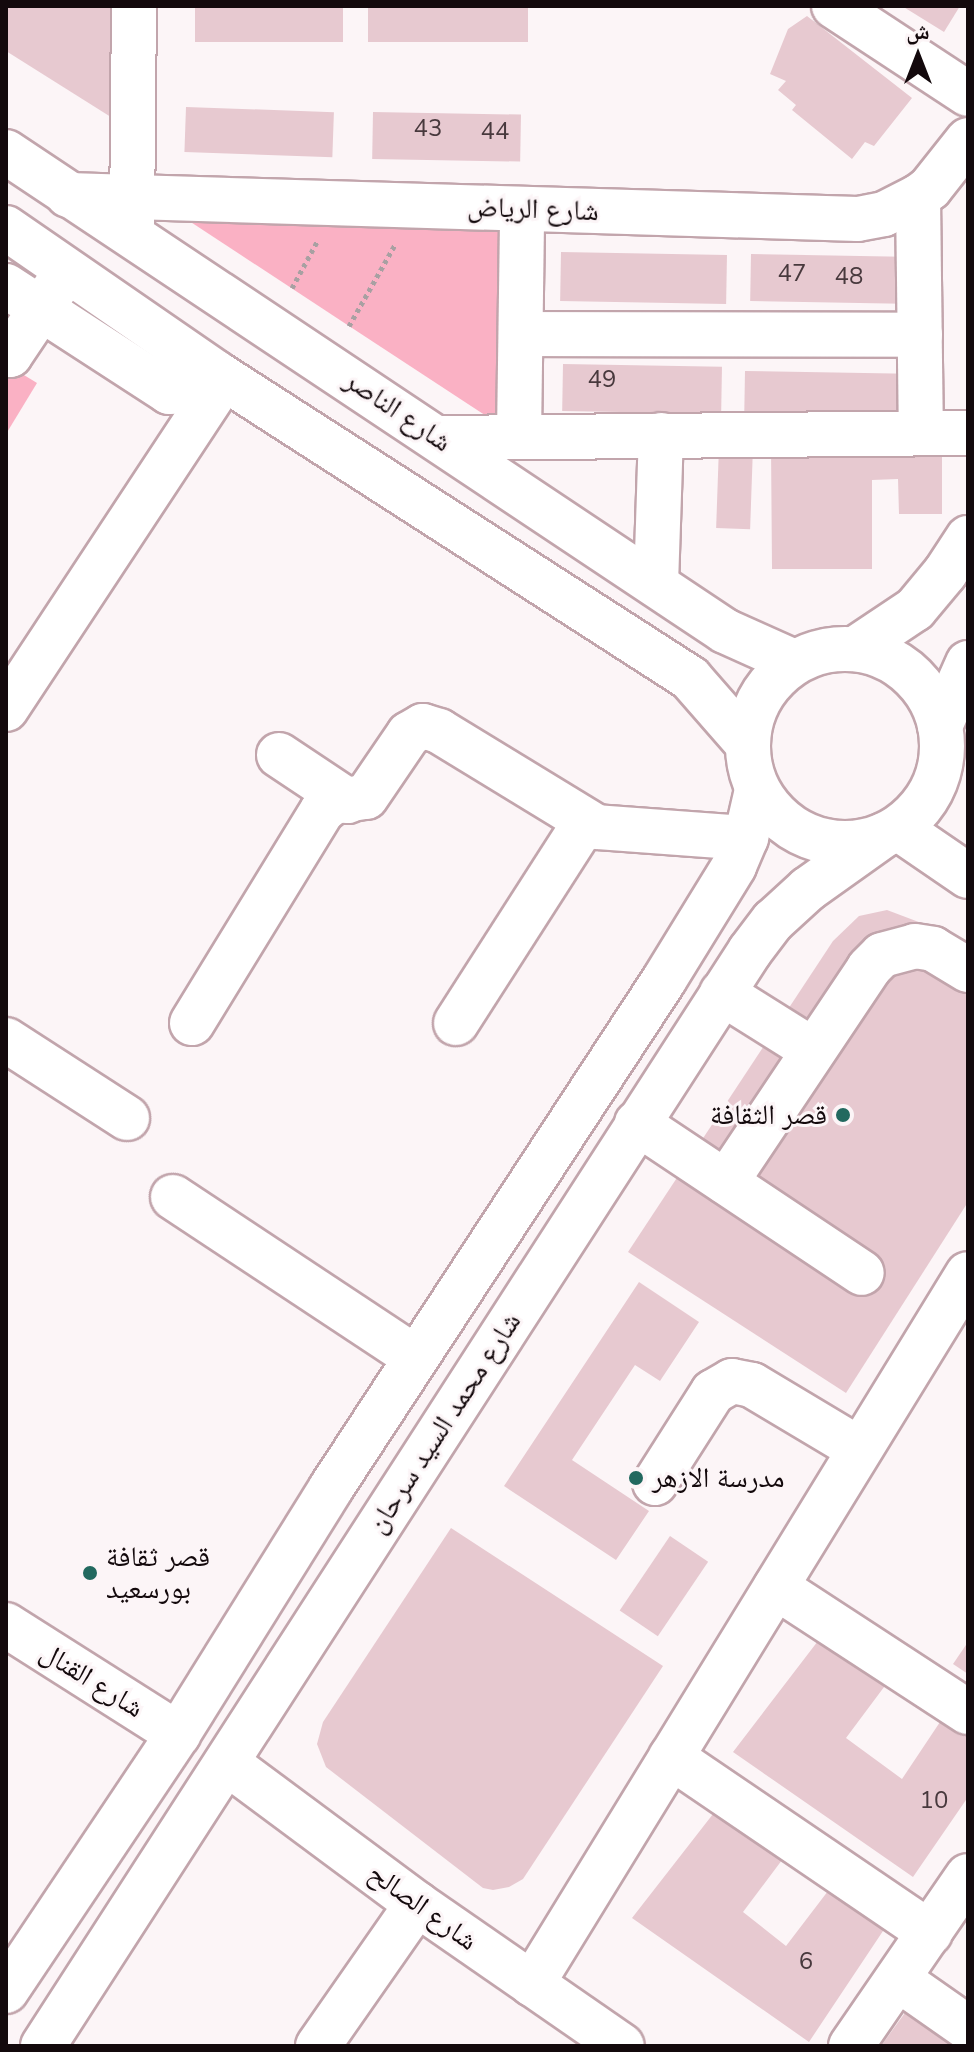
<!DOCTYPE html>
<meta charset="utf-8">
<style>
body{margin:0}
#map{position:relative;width:974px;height:2052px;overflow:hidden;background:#fcf5f7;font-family:"Nunito Sans","Noto Naskh Arabic",sans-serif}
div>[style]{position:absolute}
.green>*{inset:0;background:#fab1c4}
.building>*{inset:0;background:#e7c9d0;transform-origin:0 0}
.path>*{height:5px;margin-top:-2.5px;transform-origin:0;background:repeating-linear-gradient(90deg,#a8a0a2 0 4px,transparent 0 8px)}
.roads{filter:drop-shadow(2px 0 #c2a5ac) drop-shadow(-2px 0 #c2a5ac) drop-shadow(0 2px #c2a5ac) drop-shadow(0 -2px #c2a5ac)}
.minor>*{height:44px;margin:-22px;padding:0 22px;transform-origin:22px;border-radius:22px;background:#fff}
.minor>.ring{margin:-22px;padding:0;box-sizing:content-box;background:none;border:44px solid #fff;border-radius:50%}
.dots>*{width:22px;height:22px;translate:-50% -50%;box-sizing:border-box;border:4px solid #fcf5f7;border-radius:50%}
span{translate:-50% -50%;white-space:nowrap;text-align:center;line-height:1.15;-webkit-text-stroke:6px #fcf5f7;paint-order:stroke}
.number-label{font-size:24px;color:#48393d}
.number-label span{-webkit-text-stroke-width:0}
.street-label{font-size:28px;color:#13090c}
.poi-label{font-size:28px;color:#13090c}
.right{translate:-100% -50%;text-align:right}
.left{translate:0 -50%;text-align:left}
.frame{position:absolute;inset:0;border:8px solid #13090c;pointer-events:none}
.north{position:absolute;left:878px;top:16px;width:80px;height:80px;-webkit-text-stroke:6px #fcf5f7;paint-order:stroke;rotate:0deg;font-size:22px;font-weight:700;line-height:32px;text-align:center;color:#13090c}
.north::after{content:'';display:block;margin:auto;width:28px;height:36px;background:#13090c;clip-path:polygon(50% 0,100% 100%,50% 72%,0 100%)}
</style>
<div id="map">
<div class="green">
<div style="clip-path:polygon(177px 213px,505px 220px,500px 425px,349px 326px)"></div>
<div style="clip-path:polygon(6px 364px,37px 383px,6px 434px)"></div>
</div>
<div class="building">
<div style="clip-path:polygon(6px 6px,112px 6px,122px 124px,6px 51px)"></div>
<div style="left:195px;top:6px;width:148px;height:36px"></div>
<div style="left:368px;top:6px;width:160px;height:36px"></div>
<div style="clip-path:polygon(902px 6px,960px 6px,944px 32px)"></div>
<div style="clip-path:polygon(807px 16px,912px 98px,874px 146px,865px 142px,852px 159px,792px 110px,796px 105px,778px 90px,786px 81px,770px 74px,788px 29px)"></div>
<div style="left:186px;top:107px;width:148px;height:45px;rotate:2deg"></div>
<div style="left:373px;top:112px;width:148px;height:47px;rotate:1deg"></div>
<div style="left:561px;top:252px;width:166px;height:49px;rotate:1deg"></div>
<div style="left:751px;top:254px;width:151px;height:47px;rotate:1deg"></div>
<div style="left:563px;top:364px;width:159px;height:47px;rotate:1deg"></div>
<div style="left:745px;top:371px;width:163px;height:50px;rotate:1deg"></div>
<div style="clip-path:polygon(942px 444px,942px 514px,899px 514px,898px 479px,872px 480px,872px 569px,772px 569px,771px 447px)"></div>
<div style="left:719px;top:446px;width:34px;height:82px;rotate:2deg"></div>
<div style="clip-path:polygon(887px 910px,924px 924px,968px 951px,968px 1202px,846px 1393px,628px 1252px,833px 941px,859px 916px)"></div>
<div style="clip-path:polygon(639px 1282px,699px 1322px,660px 1381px,635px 1365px,572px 1460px,649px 1511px,616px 1560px,504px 1486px)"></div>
<div style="clip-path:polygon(451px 1528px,663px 1666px,523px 1879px,509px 1887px,493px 1890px,483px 1888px,326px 1767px,317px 1744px,323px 1722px)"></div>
<div style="left:670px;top:1536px;width:46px;height:90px;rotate:34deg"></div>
<div style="clip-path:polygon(821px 1637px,890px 1679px,846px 1738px,902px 1779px,946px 1713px,968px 1730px,968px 1797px,913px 1877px,733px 1752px)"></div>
<div style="clip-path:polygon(968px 1642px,968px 1674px,953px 1664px)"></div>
<div style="clip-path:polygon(713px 1814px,782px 1860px,743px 1912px,786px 1946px,828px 1891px,885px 1928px,809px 2042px,632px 1918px)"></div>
<div style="clip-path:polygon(907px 2010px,961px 2046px,881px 2046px)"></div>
</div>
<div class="path">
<div style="left:292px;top:288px;width:55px;rotate:-61.6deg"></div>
<div style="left:349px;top:326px;width:95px;rotate:-60.5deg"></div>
</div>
<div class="roads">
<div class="minor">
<div style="left:834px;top:6px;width:160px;rotate:33.3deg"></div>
<div style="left:6px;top:152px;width:864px;rotate:33.67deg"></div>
<div style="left:725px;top:631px;width:76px;rotate:24.2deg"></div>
<div style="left:68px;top:195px;width:790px;rotate:1.74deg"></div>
<div style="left:858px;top:219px;width:26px;rotate:-11deg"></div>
<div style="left:884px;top:214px;width:38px;rotate:-27deg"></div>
<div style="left:918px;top:197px;width:15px;rotate:-37deg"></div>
<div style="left:930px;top:188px;width:61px;rotate:-51.6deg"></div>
<div style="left:918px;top:197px;width:236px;rotate:89.3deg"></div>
<div style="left:6px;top:228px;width:255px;rotate:34.6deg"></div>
<div style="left:216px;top:373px;width:564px;rotate:32.76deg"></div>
<div style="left:690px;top:678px;width:86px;rotate:48.8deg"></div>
<div style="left:132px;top:228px;width:222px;rotate:-89.5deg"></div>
<div style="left:6px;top:286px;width:194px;rotate:33deg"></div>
<div style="left:169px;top:392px;width:18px;rotate:-3deg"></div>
<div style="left:187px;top:391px;width:34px;rotate:-32deg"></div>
<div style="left:521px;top:334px;width:399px;rotate:0.1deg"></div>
<div style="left:6px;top:352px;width:5px;rotate:37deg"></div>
<div style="left:10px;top:355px;width:84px;rotate:-56.1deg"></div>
<div style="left:519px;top:436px;width:227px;rotate:-89.2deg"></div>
<div style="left:437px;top:438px;width:531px;rotate:-0.54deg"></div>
<div style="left:656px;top:584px;width:149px;rotate:-88.1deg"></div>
<div class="ring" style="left:748px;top:649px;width:150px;height:150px"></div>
<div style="left:855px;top:649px;width:72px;rotate:-33.7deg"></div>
<div style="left:915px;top:609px;width:47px;rotate:-50.2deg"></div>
<div style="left:945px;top:573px;width:42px;rotate:-56.7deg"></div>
<div style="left:6px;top:709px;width:396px;rotate:-56.6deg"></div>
<div style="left:940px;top:726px;width:69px;rotate:-66deg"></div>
<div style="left:279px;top:755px;width:83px;rotate:33.7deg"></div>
<div style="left:898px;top:828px;width:85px;rotate:34.4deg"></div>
<div style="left:722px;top:993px;width:107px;rotate:32.1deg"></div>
<div style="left:192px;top:1023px;width:249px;rotate:-58.5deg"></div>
<div style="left:322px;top:811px;width:14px;rotate:-39deg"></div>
<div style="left:333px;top:802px;width:33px;rotate:-9deg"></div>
<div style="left:366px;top:797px;width:76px;rotate:-55.7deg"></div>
<div style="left:409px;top:734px;width:16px;rotate:-30deg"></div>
<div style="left:423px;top:726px;width:17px;rotate:17deg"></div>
<div style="left:439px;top:731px;width:184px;rotate:31.4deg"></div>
<div style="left:596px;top:827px;width:150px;rotate:4.2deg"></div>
<div style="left:456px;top:1023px;width:239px;rotate:-57.3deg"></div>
<div style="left:6px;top:1040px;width:144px;rotate:32.8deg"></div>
<div style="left:637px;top:1123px;width:270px;rotate:33.7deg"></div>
<div style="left:726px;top:1182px;width:257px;rotate:-56.2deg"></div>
<div style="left:869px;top:968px;width:18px;rotate:-45deg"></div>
<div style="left:882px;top:955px;width:34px;rotate:-15deg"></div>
<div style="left:915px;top:946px;width:18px;rotate:9deg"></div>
<div style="left:933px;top:949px;width:41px;rotate:31deg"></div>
<div style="left:173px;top:1197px;width:291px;rotate:33.5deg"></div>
<div style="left:655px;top:1483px;width:108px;rotate:-57.5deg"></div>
<div style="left:713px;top:1392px;width:22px;rotate:-30deg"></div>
<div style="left:732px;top:1381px;width:20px;rotate:11deg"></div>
<div style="left:752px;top:1385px;width:125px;rotate:30.9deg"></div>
<div style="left:776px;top:1587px;width:229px;rotate:33.1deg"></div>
<div style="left:6px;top:1625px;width:204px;rotate:32.4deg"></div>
<div style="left:671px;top:1757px;width:313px;rotate:34.2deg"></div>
<div style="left:227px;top:1763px;width:237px;rotate:36.6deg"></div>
<div style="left:417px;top:1904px;width:249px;rotate:34.7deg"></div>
<div style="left:898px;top:1979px;width:85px;rotate:35deg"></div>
<div style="left:532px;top:1984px;width:833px;rotate:-58.45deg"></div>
<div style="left:6px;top:1991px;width:309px;rotate:-56.2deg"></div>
<div style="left:178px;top:1734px;width:290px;rotate:-58.1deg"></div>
<div style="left:331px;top:1488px;width:607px;rotate:-56.75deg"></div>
<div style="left:664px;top:980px;width:134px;rotate:-58.4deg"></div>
<div style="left:734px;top:866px;width:30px;rotate:-67deg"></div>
<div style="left:746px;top:838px;width:49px;rotate:-77.1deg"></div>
<div style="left:43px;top:2046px;width:1303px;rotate:-57.15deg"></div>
<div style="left:750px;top:951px;width:38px;rotate:-53deg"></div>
<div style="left:773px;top:921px;width:47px;rotate:-42.4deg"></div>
<div style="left:808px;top:889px;width:93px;rotate:-35.4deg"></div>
<div style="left:318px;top:2046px;width:173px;rotate:-55.1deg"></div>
<div style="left:851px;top:2046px;width:206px;rotate:-55.5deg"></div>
</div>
</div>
<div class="dots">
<div style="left:843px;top:1115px;background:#22695f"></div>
<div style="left:636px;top:1478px;background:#22695f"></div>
<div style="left:90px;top:1573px;background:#22695f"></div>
</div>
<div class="number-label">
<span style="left:428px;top:129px">43</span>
<span style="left:495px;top:132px">44</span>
<span style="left:792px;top:274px">47</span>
<span style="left:849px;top:277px">48</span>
<span style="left:602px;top:380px">49</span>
<span style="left:934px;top:1801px">10</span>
<span style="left:806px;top:1962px">6</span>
</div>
<div class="street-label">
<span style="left:533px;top:209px;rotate:2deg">شارع الرياض</span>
<span style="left:398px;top:411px;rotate:34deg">شارع الناصر</span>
<span style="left:444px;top:1423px;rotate:-57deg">شارع محمد السيد سرحان</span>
<span style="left:92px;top:1680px;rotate:32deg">شارع القنال</span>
<span style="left:423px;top:1907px;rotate:36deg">شارع الصالح</span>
</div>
<div class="poi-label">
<span class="right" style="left:827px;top:1115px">قصر الثقافة</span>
<span class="left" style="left:652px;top:1478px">مدرسة الازهر</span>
<span class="left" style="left:106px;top:1573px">قصر ثقافة<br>بورسعيد</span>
</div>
<div class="frame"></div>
<div class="north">ش</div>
</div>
